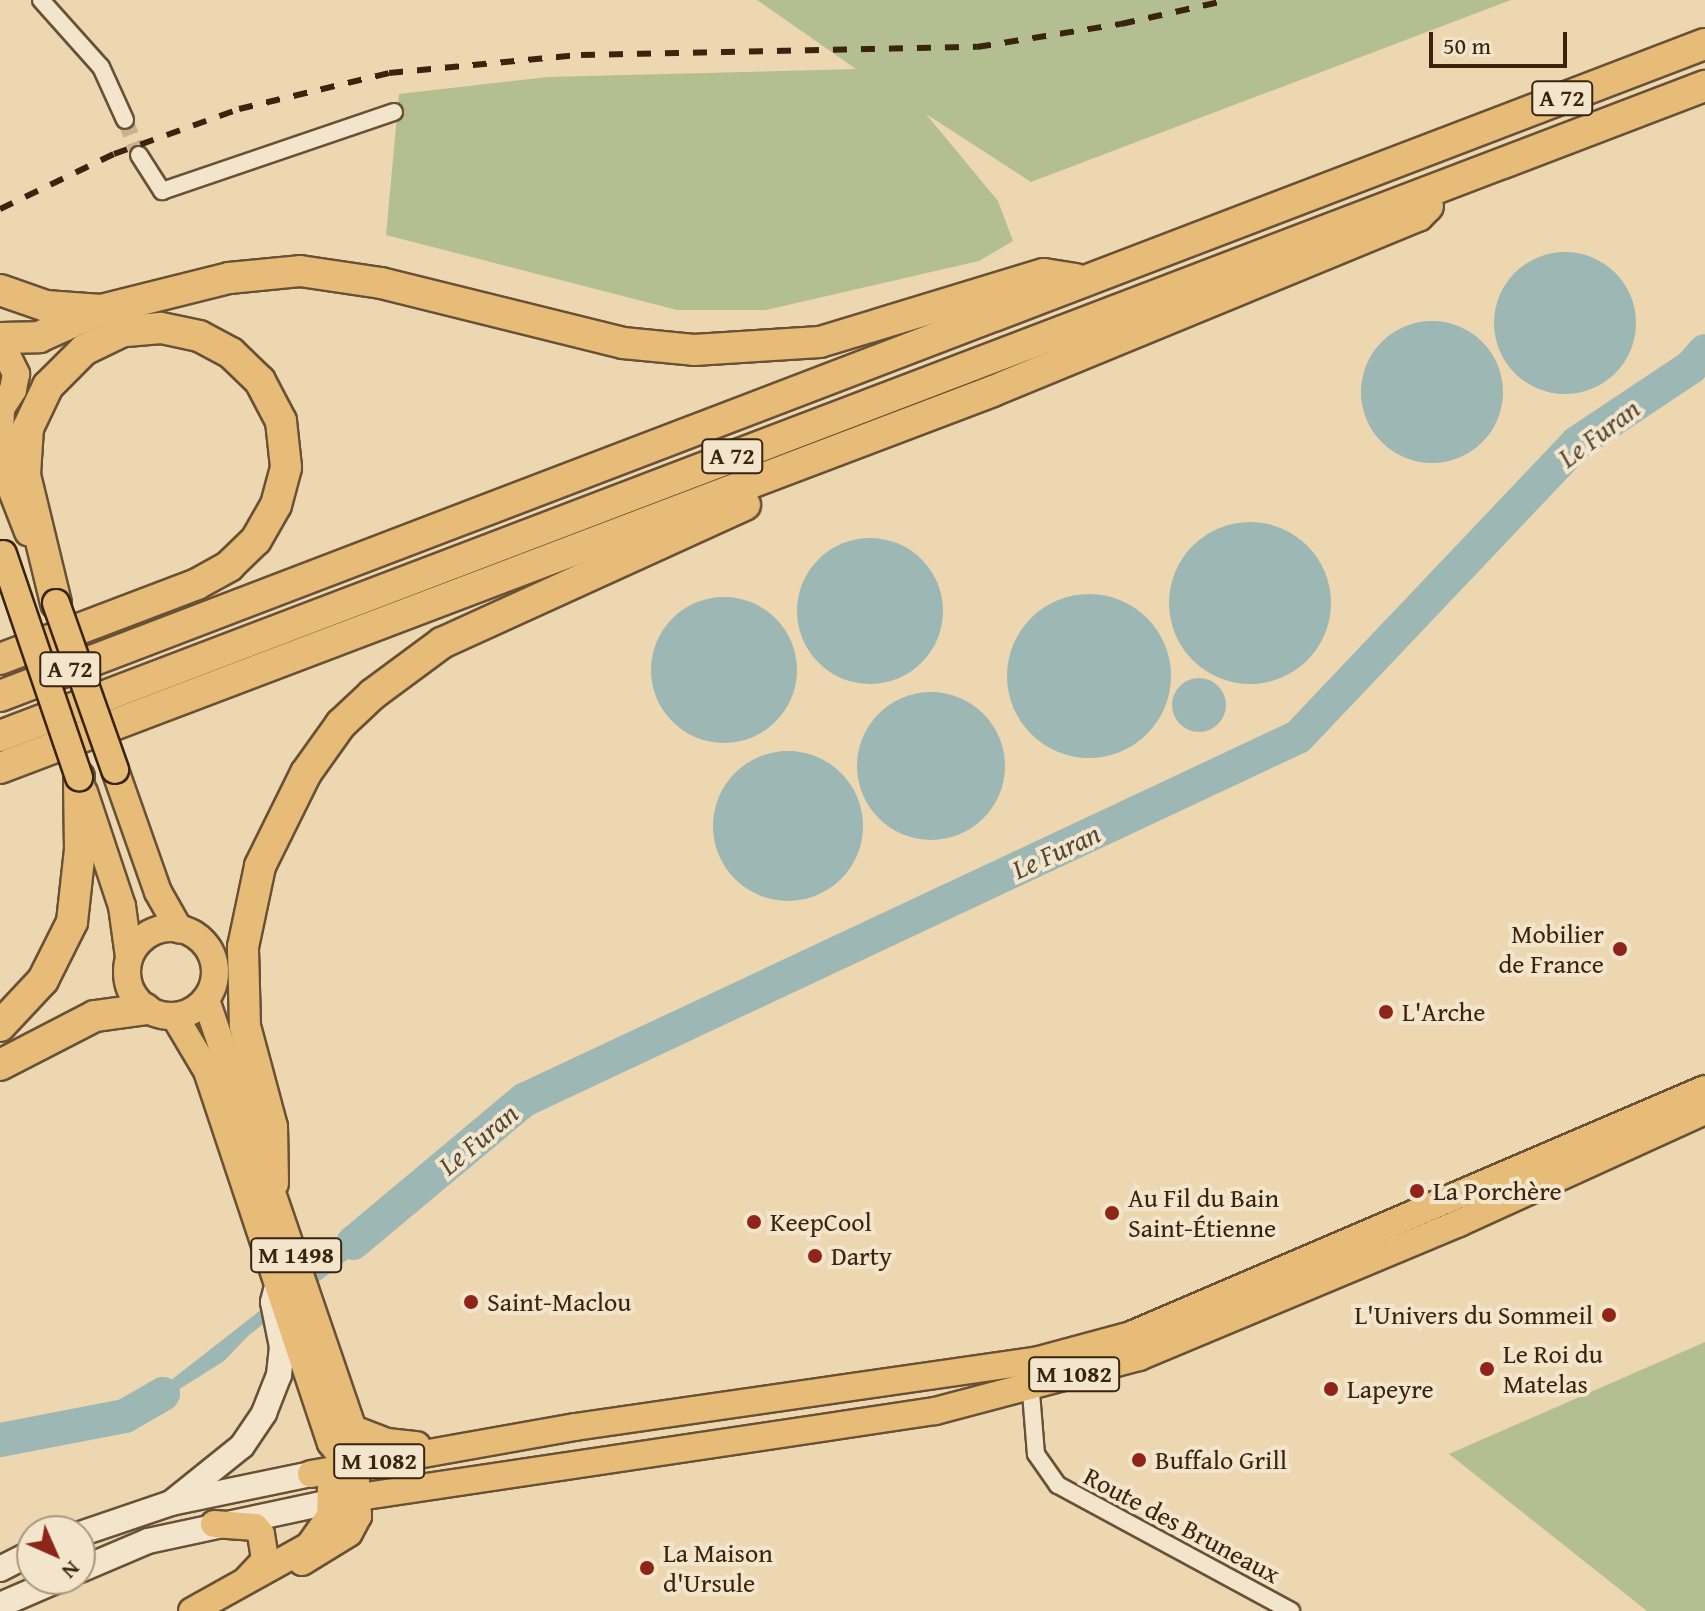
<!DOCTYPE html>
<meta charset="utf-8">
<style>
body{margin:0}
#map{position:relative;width:1705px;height:1611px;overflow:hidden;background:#edd7b0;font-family:"Gentium Book Plus",serif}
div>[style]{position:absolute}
.green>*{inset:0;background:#b3bf90}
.water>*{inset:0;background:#9db7b5}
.round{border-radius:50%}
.river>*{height:34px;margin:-17px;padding:0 17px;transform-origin:17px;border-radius:17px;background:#9db7b5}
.street-tunnel>*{height:16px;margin-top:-8px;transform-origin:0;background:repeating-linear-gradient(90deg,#c9b38f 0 16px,transparent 0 24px)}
.roads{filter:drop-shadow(2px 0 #685136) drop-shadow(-2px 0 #685136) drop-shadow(0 2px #685136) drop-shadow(0 -2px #685136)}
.street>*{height:16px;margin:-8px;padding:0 8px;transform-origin:8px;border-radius:8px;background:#f3e5cc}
.secondary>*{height:24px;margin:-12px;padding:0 12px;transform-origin:12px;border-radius:12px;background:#f3e5cc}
.primary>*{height:26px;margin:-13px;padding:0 13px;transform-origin:13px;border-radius:13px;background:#e6bc78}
.primary>.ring{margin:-13px;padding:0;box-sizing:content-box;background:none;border:26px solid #e6bc78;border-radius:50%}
.highway>*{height:30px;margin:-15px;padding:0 15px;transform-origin:15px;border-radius:15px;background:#e6bc78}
.rail>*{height:6px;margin-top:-3px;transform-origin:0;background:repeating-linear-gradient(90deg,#3b240d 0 14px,transparent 0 28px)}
.bridges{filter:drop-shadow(2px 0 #3b240d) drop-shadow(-2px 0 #3b240d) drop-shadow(0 2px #3b240d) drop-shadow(0 -2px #3b240d)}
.primary-bridge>*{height:26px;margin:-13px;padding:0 13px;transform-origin:13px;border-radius:13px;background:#e6bc78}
.dots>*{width:22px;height:22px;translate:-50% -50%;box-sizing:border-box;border:4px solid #f3e5cc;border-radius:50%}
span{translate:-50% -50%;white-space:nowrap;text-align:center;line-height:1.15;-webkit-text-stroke:8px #f3e5cc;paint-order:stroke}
.shield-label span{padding:2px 6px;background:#f3e5cc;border:2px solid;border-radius:6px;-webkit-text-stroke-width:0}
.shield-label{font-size:24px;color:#3b240d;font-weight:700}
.poi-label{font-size:26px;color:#3b240d}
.right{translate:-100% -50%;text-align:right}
.left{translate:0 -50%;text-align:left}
.street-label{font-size:26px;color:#3b240d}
.water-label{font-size:28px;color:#544937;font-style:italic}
.north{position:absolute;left:16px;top:1515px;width:80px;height:80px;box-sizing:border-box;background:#f3e5cc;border:2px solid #a99880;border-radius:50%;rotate:135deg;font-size:22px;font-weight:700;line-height:32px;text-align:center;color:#3b240d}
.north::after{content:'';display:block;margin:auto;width:28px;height:36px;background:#8f2418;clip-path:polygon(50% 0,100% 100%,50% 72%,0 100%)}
.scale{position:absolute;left:1429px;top:32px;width:138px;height:36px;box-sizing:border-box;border:4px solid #3b240d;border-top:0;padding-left:10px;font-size:24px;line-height:28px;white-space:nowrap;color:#3b240d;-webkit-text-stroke:6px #f3e5cc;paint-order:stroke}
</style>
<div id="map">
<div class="green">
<div style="clip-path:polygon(757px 0,1511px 0,1031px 182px,926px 114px,998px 201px,1013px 241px,979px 261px,766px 310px,677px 310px,386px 235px,399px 94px,548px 77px,856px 69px)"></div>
<div style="clip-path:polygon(1705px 1342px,1705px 1611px,1647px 1611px,1449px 1454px)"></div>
</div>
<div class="water">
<div class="round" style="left:1494px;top:252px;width:142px;height:142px"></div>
<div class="round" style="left:1361px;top:321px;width:142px;height:142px"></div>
<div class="round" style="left:1169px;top:522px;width:162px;height:162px"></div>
<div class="round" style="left:797px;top:538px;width:146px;height:146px"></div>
<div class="round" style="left:1007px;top:594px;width:164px;height:164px"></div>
<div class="round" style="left:651px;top:597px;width:146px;height:146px"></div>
<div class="round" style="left:1172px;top:678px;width:54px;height:54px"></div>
<div class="round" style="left:857px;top:692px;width:148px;height:148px"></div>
<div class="round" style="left:713px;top:751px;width:150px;height:150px"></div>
<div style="clip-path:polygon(385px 1213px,399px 1220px,249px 1335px,224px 1361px,127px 1422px,123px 1411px,152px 1395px)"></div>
</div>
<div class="river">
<div style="left:353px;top:1243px;width:223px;rotate:-39.9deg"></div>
<div style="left:524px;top:1100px;width:855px;rotate:-25.13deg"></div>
<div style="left:1298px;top:737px;width:405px;rotate:-46.5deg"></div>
<div style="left:1577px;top:443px;width:137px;rotate:-33.7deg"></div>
<div style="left:1691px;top:367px;width:21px;rotate:-49deg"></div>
<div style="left:0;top:1440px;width:127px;rotate:-10.9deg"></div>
<div style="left:125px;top:1416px;width:44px;rotate:-30.1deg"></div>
</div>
<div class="street-tunnel">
<div style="left:125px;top:120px;width:38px;rotate:68deg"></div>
</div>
<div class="roads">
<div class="street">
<div style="left:41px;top:0;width:90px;rotate:48.2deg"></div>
<div style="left:101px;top:67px;width:58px;rotate:65.6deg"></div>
<div style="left:139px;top:155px;width:43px;rotate:57.4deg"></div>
<div style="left:162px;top:191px;width:245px;rotate:-18.8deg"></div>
<div style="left:1030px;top:1380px;width:74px;rotate:85.4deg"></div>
<div style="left:1036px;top:1454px;width:38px;rotate:55deg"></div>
<div style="left:1058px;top:1485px;width:265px;rotate:28.4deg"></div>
</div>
<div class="secondary">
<div style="left:171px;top:1503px;width:91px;rotate:-38.8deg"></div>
<div style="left:242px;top:1446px;width:40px;rotate:-56deg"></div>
<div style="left:264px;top:1413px;width:41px;rotate:-68.5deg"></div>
<div style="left:279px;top:1375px;width:28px;rotate:-84deg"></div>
<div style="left:282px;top:1347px;width:46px;rotate:-101.3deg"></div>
<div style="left:273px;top:1302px;width:12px;rotate:-76deg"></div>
<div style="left:80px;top:1534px;width:96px;rotate:-18.8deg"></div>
<div style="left:171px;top:1503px;width:143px;rotate:-11.7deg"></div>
<div style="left:0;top:1569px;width:36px;rotate:-27deg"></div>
<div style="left:80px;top:1570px;width:74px;rotate:-23.1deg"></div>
<div style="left:148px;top:1541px;width:195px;rotate:-12.1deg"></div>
<div style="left:0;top:1605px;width:65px;rotate:-23.4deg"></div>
</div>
<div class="primary">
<div style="left:0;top:341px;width:37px;rotate:64deg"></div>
<div style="left:16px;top:374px;width:16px;rotate:101deg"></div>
<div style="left:13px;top:390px;width:24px;rotate:123deg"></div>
<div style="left:1px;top:409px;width:31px;rotate:92deg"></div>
<div style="left:0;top:440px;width:44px;rotate:78.2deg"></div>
<div style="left:9px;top:483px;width:53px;rotate:68.8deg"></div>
<div style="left:115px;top:770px;width:129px;rotate:70.6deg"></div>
<div style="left:158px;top:892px;width:43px;rotate:60.4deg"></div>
<div style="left:84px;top:792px;width:120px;rotate:71.6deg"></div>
<div style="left:122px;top:906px;width:51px;rotate:82.2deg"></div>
<div class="ring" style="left:127px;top:928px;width:62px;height:62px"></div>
<div style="left:206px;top:1000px;width:453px;rotate:71.1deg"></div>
<div style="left:353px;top:1429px;width:87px;rotate:86.7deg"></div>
<div style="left:175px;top:1017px;width:63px;rotate:59.3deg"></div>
<div style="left:207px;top:1071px;width:392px;rotate:71.6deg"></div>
<div style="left:331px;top:1443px;width:41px;rotate:50.9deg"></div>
<div style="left:353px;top:1429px;width:36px;rotate:21deg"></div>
<div style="left:387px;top:1442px;width:30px;rotate:6deg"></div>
<div style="left:311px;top:1474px;width:268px;rotate:-10.1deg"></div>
<div style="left:575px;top:1427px;width:469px;rotate:-8.2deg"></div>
<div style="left:1039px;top:1360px;width:95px;rotate:-15.2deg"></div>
<div style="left:1131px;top:1335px;width:624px;rotate:-23.2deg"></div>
<div style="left:339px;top:1500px;width:603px;rotate:-8.49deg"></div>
<div style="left:935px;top:1411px;width:211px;rotate:-14.8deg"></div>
<div style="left:1139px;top:1357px;width:347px;rotate:-22.7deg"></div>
<div style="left:1459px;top:1223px;width:270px;rotate:-24.5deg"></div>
<div style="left:214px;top:1524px;width:41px;rotate:4.2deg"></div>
<div style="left:255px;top:1527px;width:9px;rotate:49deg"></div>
<div style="left:261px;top:1534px;width:26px;rotate:81deg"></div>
<div style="left:265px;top:1560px;width:26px;rotate:133deg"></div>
<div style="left:302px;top:1562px;width:55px;rotate:-31.7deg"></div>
<div style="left:349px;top:1533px;width:19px;rotate:-62deg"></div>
<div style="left:358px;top:1516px;width:14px;rotate:-126deg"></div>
<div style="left:192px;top:1611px;width:134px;rotate:-29.1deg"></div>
<div style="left:309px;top:1546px;width:37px;rotate:-55deg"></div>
<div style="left:330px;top:1516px;width:34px;rotate:-88deg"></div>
</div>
<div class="highway">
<div style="left:0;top:290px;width:49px;rotate:19.2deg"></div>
<div style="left:46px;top:306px;width:55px;rotate:4.2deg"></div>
<div style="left:101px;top:310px;width:132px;rotate:-14deg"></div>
<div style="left:229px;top:278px;width:71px;rotate:-5.6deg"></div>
<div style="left:300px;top:271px;width:82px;rotate:8.4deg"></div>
<div style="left:381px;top:283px;width:249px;rotate:13.9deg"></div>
<div style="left:623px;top:343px;width:71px;rotate:5.6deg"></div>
<div style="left:694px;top:350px;width:126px;rotate:-3.6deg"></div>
<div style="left:820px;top:342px;width:234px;rotate:-16.9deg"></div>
<div style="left:1044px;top:274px;width:32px;rotate:9deg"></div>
<div style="left:0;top:338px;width:39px;rotate:-1deg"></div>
<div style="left:39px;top:337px;width:61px;rotate:-24.1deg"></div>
<div style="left:0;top:659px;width:211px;rotate:-20.8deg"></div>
<div style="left:197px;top:584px;width:37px;rotate:-29deg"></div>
<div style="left:229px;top:566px;width:37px;rotate:-44deg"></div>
<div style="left:256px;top:540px;width:40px;rotate:-60.3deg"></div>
<div style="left:276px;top:505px;width:39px;rotate:-75deg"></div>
<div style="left:286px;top:467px;width:46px;rotate:-96.2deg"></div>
<div style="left:281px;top:421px;width:45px;rotate:-117.7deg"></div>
<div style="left:260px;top:381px;width:40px;rotate:-136deg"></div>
<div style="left:231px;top:353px;width:36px;rotate:-152deg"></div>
<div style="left:199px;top:336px;width:39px;rotate:-168deg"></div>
<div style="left:161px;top:328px;width:38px;rotate:175deg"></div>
<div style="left:123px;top:331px;width:43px;rotate:154deg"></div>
<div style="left:84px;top:350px;width:51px;rotate:135deg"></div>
<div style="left:48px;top:386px;width:47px;rotate:115.5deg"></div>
<div style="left:28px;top:428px;width:47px;rotate:93.7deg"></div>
<div style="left:25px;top:475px;width:132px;rotate:76.4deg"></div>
<div style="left:0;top:696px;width:1825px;rotate:-20.93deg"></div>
<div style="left:0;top:736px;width:1825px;rotate:-20.87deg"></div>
<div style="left:0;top:768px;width:1062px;rotate:-20.79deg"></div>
<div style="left:993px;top:391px;width:460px;rotate:-22.4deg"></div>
<div style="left:1418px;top:216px;width:14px;rotate:-45deg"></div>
<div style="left:0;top:1026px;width:63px;rotate:-46.9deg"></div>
<div style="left:43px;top:980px;width:65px;rotate:-63.4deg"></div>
<div style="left:72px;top:922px;width:72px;rotate:-83.7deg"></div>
<div style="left:80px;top:850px;width:73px;rotate:-90.8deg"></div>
<div style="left:0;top:1065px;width:107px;rotate:-27.3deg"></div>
<div style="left:95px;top:1016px;width:51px;rotate:-7.8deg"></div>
<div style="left:273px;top:1183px;width:56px;rotate:-91deg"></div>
<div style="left:272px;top:1127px;width:105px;rotate:-105deg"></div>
<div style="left:245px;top:1026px;width:79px;rotate:-91.5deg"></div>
<div style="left:243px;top:947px;width:83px;rotate:-78.1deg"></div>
<div style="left:260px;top:866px;width:104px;rotate:-63.7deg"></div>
<div style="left:306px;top:773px;width:60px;rotate:-54.5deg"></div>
<div style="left:341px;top:724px;width:44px;rotate:-43.2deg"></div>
<div style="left:373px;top:694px;width:86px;rotate:-36.5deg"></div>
<div style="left:442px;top:643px;width:333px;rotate:-24.5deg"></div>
</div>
</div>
<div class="rail">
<div style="left:0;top:209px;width:127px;rotate:-25.8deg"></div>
<div style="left:114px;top:154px;width:133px;rotate:-19.8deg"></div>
<div style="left:239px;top:109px;width:154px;rotate:-13.5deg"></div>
<div style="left:389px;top:73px;width:193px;rotate:-5.4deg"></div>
<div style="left:581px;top:55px;width:396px;rotate:-1.2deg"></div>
<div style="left:977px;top:47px;width:146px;rotate:-9.1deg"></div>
<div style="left:1121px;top:24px;width:110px;rotate:-12.6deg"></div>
</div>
<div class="bridges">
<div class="primary-bridge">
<div style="left:3px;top:554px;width:236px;rotate:71.2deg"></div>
<div style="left:56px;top:603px;width:177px;rotate:70.5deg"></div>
</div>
</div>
<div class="dots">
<div style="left:1620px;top:949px;background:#8f2418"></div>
<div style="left:1386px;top:1012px;background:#8f2418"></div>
<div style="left:1417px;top:1191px;background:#8f2418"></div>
<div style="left:1112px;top:1213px;background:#8f2418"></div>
<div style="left:754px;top:1222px;background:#8f2418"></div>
<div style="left:815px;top:1256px;background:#8f2418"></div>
<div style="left:471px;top:1302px;background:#8f2418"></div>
<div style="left:1609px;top:1315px;background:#8f2418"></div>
<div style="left:1487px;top:1369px;background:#8f2418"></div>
<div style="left:1331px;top:1389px;background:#8f2418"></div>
<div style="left:1139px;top:1460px;background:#8f2418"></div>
<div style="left:647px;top:1568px;background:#8f2418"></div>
</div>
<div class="shield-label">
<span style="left:1562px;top:98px">A 72</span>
<span style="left:732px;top:456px">A 72</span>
<span style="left:70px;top:669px">A 72</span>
<span style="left:296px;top:1255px">M 1498</span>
<span style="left:1074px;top:1374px">M 1082</span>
<span style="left:379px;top:1461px">M 1082</span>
</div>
<div class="poi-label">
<span class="right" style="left:1604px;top:949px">Mobilier<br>de France</span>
<span class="left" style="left:1402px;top:1012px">L'Arche</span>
<span class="left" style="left:1433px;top:1191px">La Porchère</span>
<span class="left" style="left:1128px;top:1213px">Au Fil du Bain<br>Saint-Étienne</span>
<span class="left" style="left:770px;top:1222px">KeepCool</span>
<span class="left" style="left:831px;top:1256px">Darty</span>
<span class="left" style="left:487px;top:1302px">Saint-Maclou</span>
<span class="right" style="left:1593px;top:1315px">L'Univers du Sommeil</span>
<span class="left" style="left:1503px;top:1369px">Le Roi du<br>Matelas</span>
<span class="left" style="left:1347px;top:1389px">Lapeyre</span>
<span class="left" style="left:1155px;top:1460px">Buffalo Grill</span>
<span class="left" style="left:663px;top:1568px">La Maison<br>d'Ursule</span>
</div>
<div class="street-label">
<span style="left:1182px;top:1525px;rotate:28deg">Route des Bruneaux</span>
</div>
<div class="water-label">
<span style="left:1599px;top:433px;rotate:-37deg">Le Furan</span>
<span style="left:1056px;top:851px;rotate:-25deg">Le Furan</span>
<span style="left:478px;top:1139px;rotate:-40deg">Le Furan</span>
</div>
<div class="north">N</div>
<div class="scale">50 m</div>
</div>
